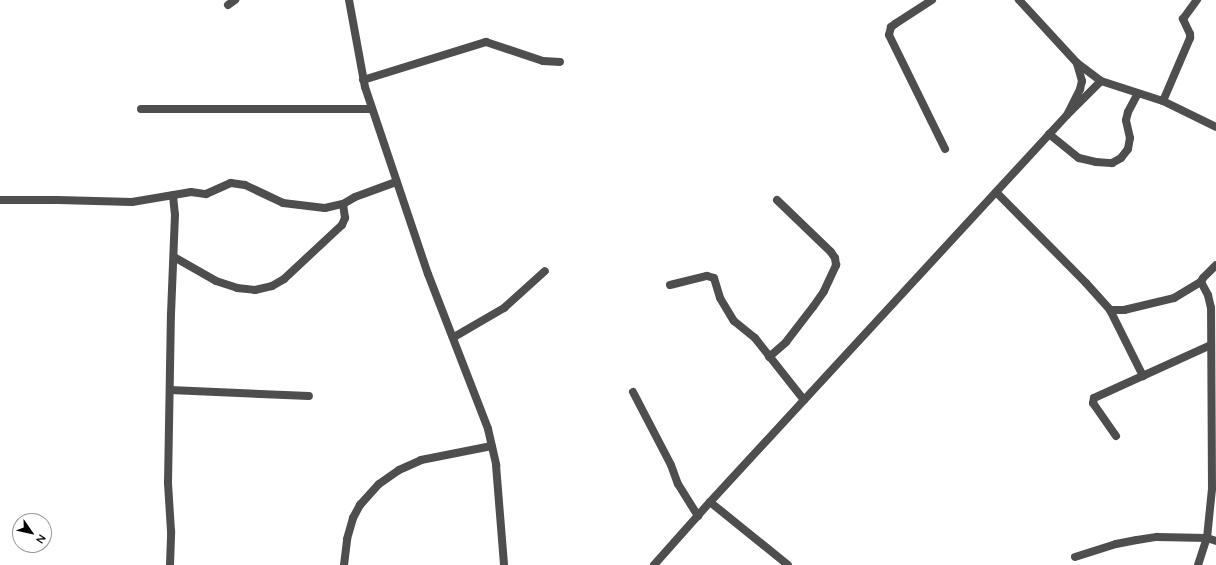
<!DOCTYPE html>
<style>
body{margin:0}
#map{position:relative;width:1216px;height:565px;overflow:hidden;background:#fff;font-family:Quicksand,sans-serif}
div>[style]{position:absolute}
.minor>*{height:8px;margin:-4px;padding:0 4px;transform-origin:4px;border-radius:4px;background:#4e4e4e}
.tertiary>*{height:8px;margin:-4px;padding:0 4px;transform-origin:4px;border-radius:4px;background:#4e4e4e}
span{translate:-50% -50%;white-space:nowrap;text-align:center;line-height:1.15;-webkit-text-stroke:4px #fff;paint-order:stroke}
.north{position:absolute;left:12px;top:513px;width:40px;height:40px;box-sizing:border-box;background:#fff;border:1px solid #999;border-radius:50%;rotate:124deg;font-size:11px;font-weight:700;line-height:16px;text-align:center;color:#000}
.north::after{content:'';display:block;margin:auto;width:14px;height:18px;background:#000;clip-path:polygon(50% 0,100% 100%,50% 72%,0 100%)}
</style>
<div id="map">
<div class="minor">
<div style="left:349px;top:0;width:88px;rotate:79.6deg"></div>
<div style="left:365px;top:87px;width:197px;rotate:71.4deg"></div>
<div style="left:428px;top:274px;width:166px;rotate:68.8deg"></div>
<div style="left:488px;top:429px;width:37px;rotate:77deg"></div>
<div style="left:496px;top:465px;width:100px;rotate:85.4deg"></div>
<div style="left:932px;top:0;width:44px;rotate:147deg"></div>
<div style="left:895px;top:24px;width:5px;rotate:143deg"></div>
<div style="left:891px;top:27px;width:8px;rotate:104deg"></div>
<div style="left:889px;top:35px;width:127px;rotate:63.8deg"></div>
<div style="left:228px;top:5px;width:9px;rotate:-36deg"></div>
<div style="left:1077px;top:63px;width:30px;rotate:37deg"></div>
<div style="left:1101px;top:81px;width:65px;rotate:17.9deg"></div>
<div style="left:1163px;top:101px;width:59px;rotate:26.1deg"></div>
<div style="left:363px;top:80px;width:129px;rotate:-17.2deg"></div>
<div style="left:486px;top:42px;width:60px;rotate:18.4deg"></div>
<div style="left:543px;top:61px;width:17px;rotate:3deg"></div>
<div style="left:1163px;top:101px;width:69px;rotate:-66.8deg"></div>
<div style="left:1190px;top:38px;width:4px;rotate:-90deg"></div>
<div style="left:1190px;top:34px;width:17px;rotate:-115deg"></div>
<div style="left:1183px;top:19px;width:24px;rotate:-54deg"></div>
<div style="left:141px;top:109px;width:231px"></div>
<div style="left:1069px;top:113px;width:45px;rotate:-45deg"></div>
<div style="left:1049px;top:134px;width:38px;rotate:39deg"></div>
<div style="left:1079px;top:158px;width:17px;rotate:13deg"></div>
<div style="left:1096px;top:162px;width:16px;rotate:4deg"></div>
<div style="left:1112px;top:163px;width:10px;rotate:-29deg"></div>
<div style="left:1121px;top:158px;width:11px;rotate:-52deg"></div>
<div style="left:1128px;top:149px;width:11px;rotate:-80deg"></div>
<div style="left:1130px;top:138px;width:18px;rotate:-103deg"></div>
<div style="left:1126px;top:120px;width:8px;rotate:-76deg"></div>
<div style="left:1128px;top:112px;width:21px;rotate:-62deg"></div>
<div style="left:996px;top:192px;width:128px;rotate:45.3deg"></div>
<div style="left:1086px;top:283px;width:36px;rotate:48deg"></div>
<div style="left:1110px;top:310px;width:74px;rotate:63.4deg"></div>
<div style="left:0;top:200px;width:58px"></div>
<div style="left:58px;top:200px;width:74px;rotate:1.5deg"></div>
<div style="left:132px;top:202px;width:60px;rotate:-9.6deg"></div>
<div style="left:191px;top:192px;width:15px;rotate:8deg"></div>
<div style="left:206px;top:194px;width:27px;rotate:-24deg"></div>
<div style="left:231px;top:183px;width:14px;rotate:8deg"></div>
<div style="left:245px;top:185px;width:42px;rotate:25.3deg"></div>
<div style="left:283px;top:203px;width:42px;rotate:6.8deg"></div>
<div style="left:325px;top:208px;width:18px;rotate:-13deg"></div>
<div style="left:343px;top:204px;width:14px;rotate:-30deg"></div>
<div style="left:355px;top:197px;width:44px;rotate:-20.1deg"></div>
<div style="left:174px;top:257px;width:48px;rotate:29.7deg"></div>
<div style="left:216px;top:281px;width:22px;rotate:18deg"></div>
<div style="left:237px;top:288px;width:18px;rotate:6deg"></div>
<div style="left:255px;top:290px;width:17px;rotate:-13deg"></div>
<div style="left:272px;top:286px;width:14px;rotate:-30deg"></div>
<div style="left:284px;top:279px;width:79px;rotate:-43deg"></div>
<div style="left:342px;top:225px;width:8px;rotate:-67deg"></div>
<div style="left:345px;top:218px;width:14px;rotate:-98deg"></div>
<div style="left:670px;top:285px;width:38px;rotate:-14deg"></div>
<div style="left:707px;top:276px;width:7px;rotate:16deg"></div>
<div style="left:714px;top:278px;width:21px;rotate:73deg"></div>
<div style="left:720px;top:298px;width:27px;rotate:59deg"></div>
<div style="left:734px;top:321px;width:27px;rotate:39deg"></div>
<div style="left:755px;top:338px;width:79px;rotate:51.7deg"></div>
<div style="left:1110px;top:310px;width:14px"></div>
<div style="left:1124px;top:310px;width:51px;rotate:-13.5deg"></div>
<div style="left:1174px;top:298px;width:31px;rotate:-31deg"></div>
<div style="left:454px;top:337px;width:58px;rotate:-30.1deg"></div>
<div style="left:504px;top:308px;width:55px;rotate:-42.1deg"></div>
<div style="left:769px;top:357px;width:23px;rotate:-41deg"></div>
<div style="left:786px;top:342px;width:44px;rotate:-52.4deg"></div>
<div style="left:813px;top:307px;width:19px;rotate:-55deg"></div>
<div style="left:824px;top:291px;width:29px;rotate:-65deg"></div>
<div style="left:836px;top:265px;width:7px;rotate:-98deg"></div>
<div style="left:835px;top:258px;width:7px;rotate:-124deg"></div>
<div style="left:831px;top:252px;width:75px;rotate:-136.1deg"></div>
<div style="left:170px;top:390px;width:139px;rotate:2.5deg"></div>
<div style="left:633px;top:392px;width:82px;rotate:62.5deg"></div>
<div style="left:671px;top:465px;width:20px;rotate:70deg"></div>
<div style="left:678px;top:484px;width:38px;rotate:58deg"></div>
<div style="left:1116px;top:436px;width:40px;rotate:-124.9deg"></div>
<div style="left:1093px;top:403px;width:5px;rotate:-79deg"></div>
<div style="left:1094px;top:398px;width:128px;rotate:-24.4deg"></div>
<div style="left:710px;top:502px;width:100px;rotate:38.9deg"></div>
<div style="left:1075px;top:557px;width:43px;rotate:-17.6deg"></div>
<div style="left:1116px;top:544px;width:21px;rotate:-11deg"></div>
<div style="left:1137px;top:540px;width:20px;rotate:-9deg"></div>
<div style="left:1157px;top:537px;width:50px;rotate:1.1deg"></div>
<div style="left:1207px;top:538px;width:49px;rotate:-84.2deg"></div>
<div style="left:1212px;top:489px;width:181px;rotate:-90.3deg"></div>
<div style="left:1211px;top:308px;width:13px;rotate:-103deg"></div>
<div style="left:1208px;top:295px;width:15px;rotate:-118deg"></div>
<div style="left:1201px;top:282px;width:4px;rotate:-63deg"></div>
<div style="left:1203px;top:278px;width:18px;rotate:-45deg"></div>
<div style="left:170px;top:565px;width:34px;rotate:-88deg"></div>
<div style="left:171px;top:531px;width:48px;rotate:-93.6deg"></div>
<div style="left:168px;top:483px;width:169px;rotate:-89deg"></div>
<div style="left:171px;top:314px;width:99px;rotate:-87.7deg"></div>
<div style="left:175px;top:215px;width:20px;rotate:-96deg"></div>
<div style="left:344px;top:565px;width:26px;rotate:-83deg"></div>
<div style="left:347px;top:539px;width:22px;rotate:-74deg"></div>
<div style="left:353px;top:518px;width:15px;rotate:-62deg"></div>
<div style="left:360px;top:505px;width:28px;rotate:-48deg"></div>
<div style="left:379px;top:484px;width:24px;rotate:-35deg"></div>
<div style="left:399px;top:470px;width:24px;rotate:-24deg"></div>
<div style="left:421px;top:460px;width:72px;rotate:-11.2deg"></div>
<div style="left:1198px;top:565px;width:28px;rotate:-72deg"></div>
<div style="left:1207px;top:538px;width:9px;rotate:18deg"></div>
</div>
<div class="tertiary">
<div style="left:654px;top:565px;width:84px;rotate:-48.4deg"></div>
<div style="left:710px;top:502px;width:527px;rotate:-47.31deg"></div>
<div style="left:1067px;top:115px;width:29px;rotate:-63deg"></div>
<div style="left:1080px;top:89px;width:8px;rotate:-76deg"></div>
<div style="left:1082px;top:81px;width:19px;rotate:-106deg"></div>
<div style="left:1077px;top:63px;width:86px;rotate:-132.6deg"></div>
</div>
<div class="north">N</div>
</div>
